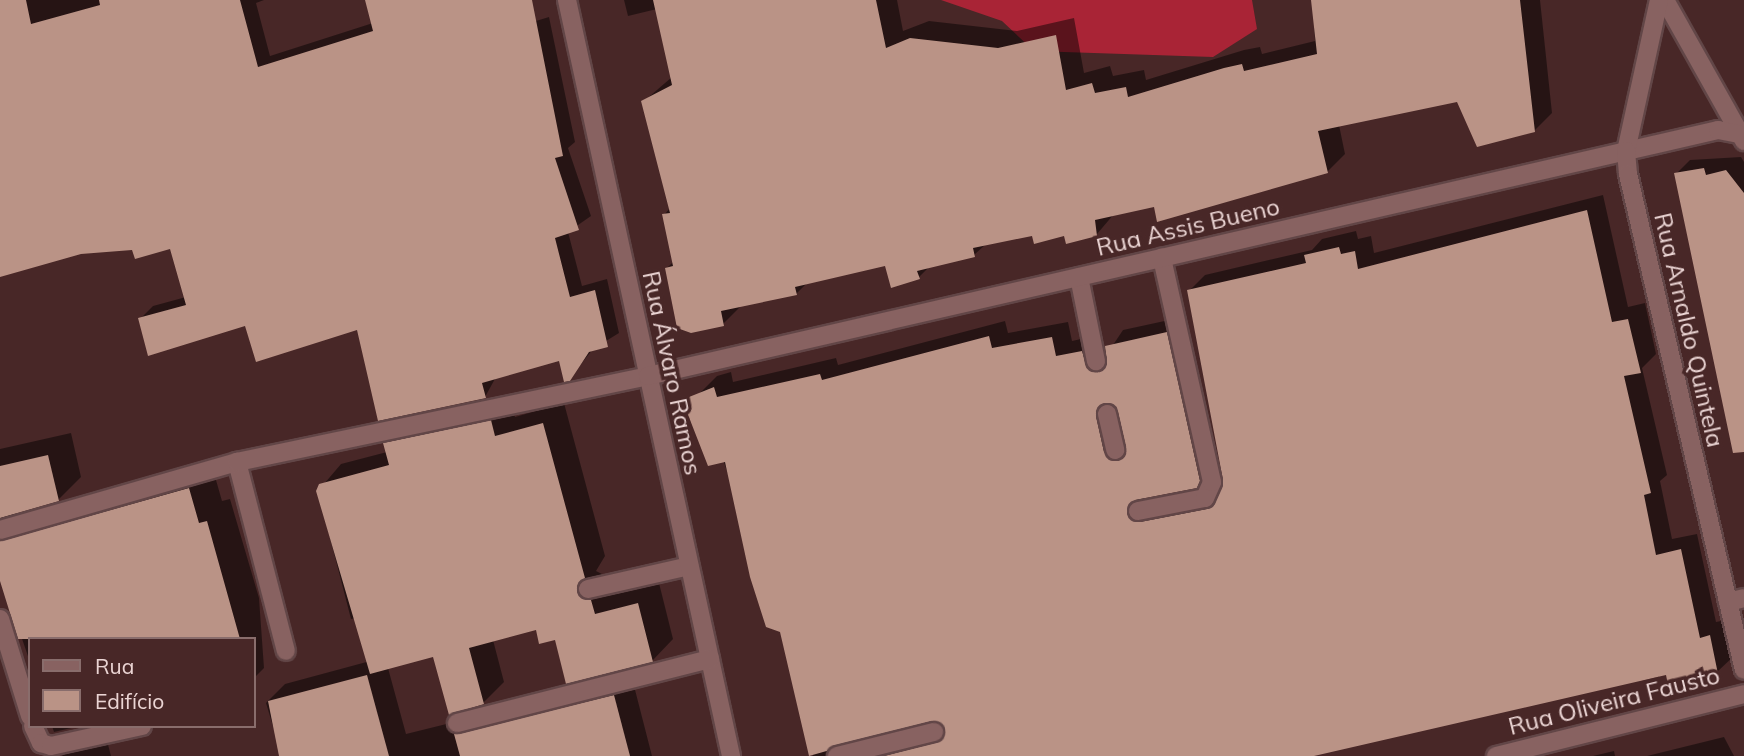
<!DOCTYPE html>
<meta charset="utf-8">
<style>
body{margin:0}
#map{position:relative;width:1744px;height:756px;overflow:hidden;background:#482727;font-family:Mulish,sans-serif}
div>[style]{position:absolute}
.forest>*{inset:0;background:#a92436}
.shadow>*{inset:0;background:#0007}
.building>*{inset:0;background:#ba9386}
.roads{filter:drop-shadow(2px 0 #624647) drop-shadow(-2px 0 #624647) drop-shadow(0 2px #624647) drop-shadow(0 -2px #624647)}
.service>*{height:18px;margin:-9px;padding:0 9px;transform-origin:9px;border-radius:9px;background:#886261}
.minor>*{height:18px;margin:-9px;padding:0 9px;transform-origin:9px;border-radius:9px;background:#886261}
.secondary>*{height:18px;margin:-9px;padding:0 9px;transform-origin:9px;border-radius:9px;background:#886261}
span{translate:-50% -50%;white-space:nowrap;text-align:center;line-height:1.15;-webkit-text-stroke:7px #482727;paint-order:stroke}
.street-label{font-size:24px;color:#ebd5d4}
.legend{position:absolute;left:28px;top:637px;width:228px;height:91px;box-sizing:border-box;background:#482727;border:2px solid #896d6c;margin:0;padding:9px 12px;list-style:none;font-size:21px;color:#ebd5d4}
.legend li{display:flex;align-items:center;gap:14px;height:35px}
.legend b{width:35px;border:2px solid #896d6c}
</style>
<div id="map">
<div class="forest">
<div style="clip-path:polygon(941px 0,1252px 0,1257px 29px,1213px 57px,1034px 51px,1002px 21px)"></div>
</div>
<div class="shadow">
<div style="clip-path:polygon(0 0,264px 0,256px 3px,270px 56px,373px 23px,367px 0,531px 0,526px 24px,549px 17px,575px 142px,568px 148px,591px 216px,568px 232px,582px 286px,607px 279px,619px 333px,593px 349px,569px 379px,560px 359px,496px 377px,485px 397px,358px 328px,140px 319px,153px 306px,186px 297px,171px 247px)"></div>
<div style="clip-path:polygon(624px 0,897px 0,903px 31px,929px 21px,1017px 31px,1074px 18px,1084px 73px,1110px 66px,1113px 76px,1144px 70px,1146px 80px,1244px 50px,1260px 47px,1262px 54px,1315px 41px,1313px 0,1540px 0,1552px 113px,1534px 131px,1458px 100px,1339px 125px,1345px 154px,1327px 172px,1114px 214px,1097px 234px,1034px 234px,986px 244px,974px 255px,930px 266px,919px 277px,887px 263px,808px 282px,796px 294px,741px 306px,723px 324px,667px 268px,674px 261px,664px 215px,670px 208px,643px 102px,672px 77px,657px 9px,628px 16px)"></div>
<div style="clip-path:polygon(1741px 157px,1744px 162px,1744px 446px,1676px 174px,1690px 160px)"></div>
<div style="clip-path:polygon(evenodd,1603px 195px,1628px 307px,1645px 303px,1656px 354px,1642px 368px,1667px 475px,1660px 481px,1672px 539px,1697px 534px,1716px 622px,1726px 620px,1734px 656px,1717px 672px,1668px 673px,1305px 756px,813px 756px,782px 630px,700px 393px,717px 376px,731px 372px,733px 382px,836px 358px,838px 365px,1005px 321px,1008px 333px,1068px 322px,1072px 341px,1099px 335px,1107px 354px,1123px 330px,1183px 317px,1213px 470px,1196px 486px,1142px 497px,1157px 507px,1217px 495px,1225px 480px,1189px 291px,1205px 275px,1312px 250px,1322px 239px,1356px 231px,1358px 239px,1371px 236px,1374px 253px,1603px 195px,1113px 406px,1119px 410px,1125px 441px,1120px 437px,1113px 406px,1603px 195px,939px 719px,944px 730px,857px 751px,840px 742px,939px 719px)"></div>
<div style="clip-path:polygon(511px 401px,515px 417px,564px 403px,605px 556px,596px 571px,612px 579px,616px 594px,659px 583px,673px 639px,653px 660px,567px 682px,556px 638px,537px 628px,493px 640px,504px 682px,483px 703px,451px 601px,351px 619px,318px 491px,341px 464px,387px 452px,385px 444px,406px 423px)"></div>
<div style="clip-path:polygon(71px 433px,81px 477px,58px 500px,15px 513px,22px 519px,212px 466px,222px 501px,230px 499px,259px 598px,264px 668px,254px 678px,254px 639px,30px 639px,30px 662px,0 575px,0 449px)"></div>
<div style="clip-path:polygon(385px 657px,406px 734px,632px 678px,652px 756px,282px 756px,266px 703px,285px 684px)"></div>
<div style="clip-path:polygon(52px 726px,80px 726px,54px 732px)"></div>
<div style="clip-path:polygon(105px 733px,111px 756px,62px 756px,80px 738px)"></div>
<div style="clip-path:polygon(1724px 737px,1734px 756px,1647px 756px)"></div>
<div style="clip-path:polygon(1614px 751px,1615px 756px,1593px 756px)"></div>
</div>
<div class="building">
<div style="clip-path:polygon(0 0,26px 0,31px 24px,100px 5px,99px 0,240px 0,258px 67px,373px 31px,365px 0,532px 0,563px 156px,555px 158px,579px 230px,555px 238px,570px 297px,595px 290px,608px 347px,589px 352px,570px 381px,564px 382px,559px 361px,482px 383px,486px 398px,378px 421px,357px 330px,256px 362px,245px 326px,148px 356px,138px 318px,186px 305px,170px 249px,135px 259px,132px 250px,81px 254px,0 277px)"></div>
<div style="clip-path:polygon(653px 0,876px 0,886px 48px,910px 38px,998px 48px,1056px 35px,1066px 90px,1092px 83px,1095px 93px,1126px 87px,1128px 97px,1224px 68px,1242px 64px,1244px 71px,1317px 54px,1311px 0,1520px 0,1535px 132px,1477px 147px,1457px 102px,1318px 131px,1328px 173px,1157px 222px,1154px 207px,1095px 220px,1097px 236px,1066px 244px,1064px 236px,1034px 244px,1032px 236px,973px 248px,975px 257px,917px 271px,920px 279px,891px 288px,885px 266px,795px 287px,797px 295px,721px 311px,724px 326px,691px 333px,677px 328px,665px 268px,673px 266px,662px 214px,670px 213px,641px 101px,672px 85px)"></div>
<div style="clip-path:polygon(1704px 168px,1706px 175px,1726px 170px,1744px 193px,1744px 452px,1733px 453px,1674px 173px)"></div>
<div style="clip-path:polygon(evenodd,1587px 210px,1612px 322px,1628px 319px,1641px 373px,1624px 376px,1651px 493px,1644px 495px,1656px 555px,1681px 549px,1700px 638px,1710px 635px,1718px 674px,1668px 685px,1666px 675px,1314px 756px,884px 756px,941px 741px,945px 729px,932px 721px,809px 756px,780px 632px,766px 627px,750px 577px,725px 462px,708px 466px,685px 407px,689px 397px,714px 387px,717px 397px,820px 374px,822px 380px,989px 336px,992px 348px,1052px 337px,1056px 356px,1082px 351px,1087px 368px,1098px 372px,1107px 364px,1105px 346px,1167px 332px,1200px 481px,1197px 488px,1135px 500px,1127px 514px,1140px 522px,1207px 509px,1223px 480px,1187px 290px,1306px 263px,1304px 255px,1339px 247px,1341px 254px,1355px 251px,1358px 269px,1587px 210px,1104px 403px,1118px 412px,1126px 448px,1118px 461px,1104px 452px,1096px 416px,1104px 403px)"></div>
<div style="clip-path:polygon(491px 420px,495px 436px,543px 423px,585px 578px,577px 592px,591px 600px,595px 614px,638px 603px,653px 662px,566px 684px,555px 640px,539px 644px,536px 630px,469px 648px,484px 704px,449px 715px,433px 657px,370px 674px,316px 491px,319px 484px,389px 465px,383px 443px)"></div>
<div style="clip-path:polygon(48px 455px,59px 501px,0 518px,0 466px)"></div>
<div style="clip-path:polygon(189px 488px,199px 523px,207px 521px,240px 639px,18px 639px,0 581px,0 541px)"></div>
<div style="clip-path:polygon(367px 675px,389px 756px,279px 756px,268px 701px)"></div>
<div style="clip-path:polygon(614px 695px,630px 756px,460px 756px,454px 734px)"></div>
</div>
<div class="roads">
<div class="service">
<div style="left:1079px;top:277px;width:86px;rotate:78.6deg"></div>
<div style="left:1107px;top:414px;width:37px;rotate:77deg"></div>
<div style="left:237px;top:462px;width:195px;rotate:75.5deg"></div>
<div style="left:1138px;top:511px;width:68px;rotate:-11deg"></div>
<div style="left:1205px;top:498px;width:17px;rotate:-66deg"></div>
<div style="left:1212px;top:482px;width:230px;rotate:-102.6deg"></div>
<div style="left:0;top:530px;width:247px;rotate:-16deg"></div>
<div style="left:237px;top:462px;width:420px;rotate:-11.8deg"></div>
<div style="left:588px;top:589px;width:104px;rotate:-12.8deg"></div>
<div style="left:0;top:619px;width:102px;rotate:72.8deg"></div>
<div style="left:33px;top:726px;width:19px;rotate:65deg"></div>
<div style="left:41px;top:743px;width:10px;rotate:17deg"></div>
<div style="left:51px;top:746px;width:93px;rotate:-12.4deg"></div>
<div style="left:837px;top:756px;width:100px;rotate:-13.9deg"></div>
</div>
<div class="minor">
<div style="left:567px;top:0;width:774px;rotate:77.76deg"></div>
<div style="left:1665px;top:0;width:162px;rotate:60.7deg"></div>
<div style="left:648px;top:376px;width:1098px;rotate:-12.95deg"></div>
<div style="left:1718px;top:130px;width:21px;rotate:11deg"></div>
<div style="left:1728px;top:602px;width:16px;rotate:-14deg"></div>
<div style="left:457px;top:723px;width:261px;rotate:-14.2deg"></div>
<div style="left:1496px;top:756px;width:256px;rotate:-14deg"></div>
</div>
<div class="secondary">
<div style="left:1659px;top:0;width:155px;rotate:102.3deg"></div>
<div style="left:1626px;top:151px;width:23px;rotate:85deg"></div>
<div style="left:1628px;top:174px;width:509px;rotate:76.84deg"></div>
</div>
</div>
<div class="street-label">
<span style="left:1188px;top:227px;rotate:-13deg">Rua Assis Bueno</span>
<span style="left:1689px;top:330px;rotate:77deg">Rua Arnaldo Quintela</span>
<span style="left:672px;top:373px;rotate:78deg">Rua Álvaro Ramos</span>
<span style="left:1614px;top:701px;rotate:-14deg">Rua Oliveira Fausto</span>
</div>
<ul class="legend">
<li><b style="height:9px;background:#886261"></b>Rua</li>
<li><b style="height:19px;background:#ba9386"></b>Edifício</li>
</ul>
</div>
